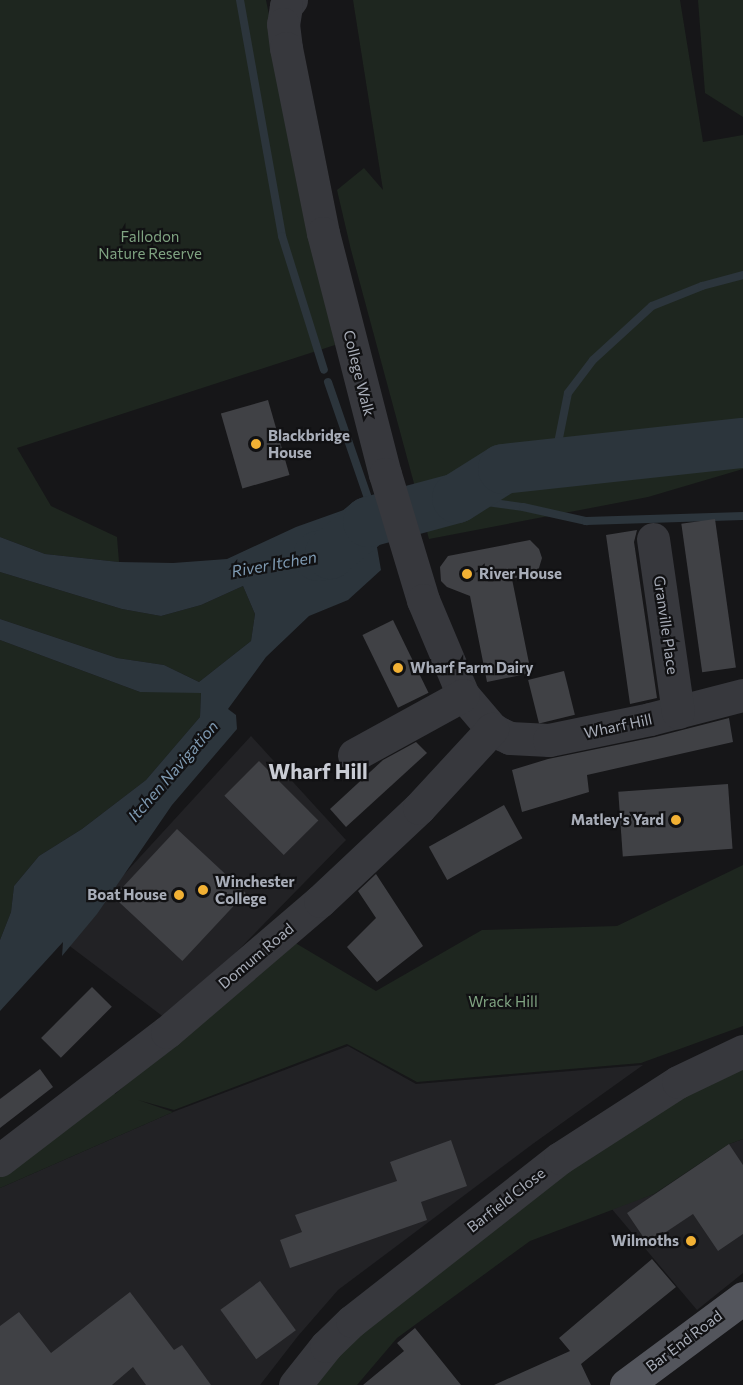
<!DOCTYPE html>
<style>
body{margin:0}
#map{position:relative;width:743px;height:1385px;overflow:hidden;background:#161618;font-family:Commissioner,sans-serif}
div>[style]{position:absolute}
.built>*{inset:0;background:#222225}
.green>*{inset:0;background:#1e261f}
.water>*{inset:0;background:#2c353c}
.stream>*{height:8px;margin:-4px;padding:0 4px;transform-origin:4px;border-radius:4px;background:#2c353c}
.river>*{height:50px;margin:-25px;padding:0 25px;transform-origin:25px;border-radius:25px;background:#2c353c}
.building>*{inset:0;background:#404145;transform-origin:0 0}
.minor>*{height:33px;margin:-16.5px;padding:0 16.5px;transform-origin:16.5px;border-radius:16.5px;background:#37383d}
.major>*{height:33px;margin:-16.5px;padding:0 16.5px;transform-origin:16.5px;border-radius:16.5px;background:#53555c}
.dots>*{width:16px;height:16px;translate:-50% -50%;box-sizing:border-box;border:3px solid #111113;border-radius:50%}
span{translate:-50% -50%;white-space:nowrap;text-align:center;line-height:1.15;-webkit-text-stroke:4.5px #111113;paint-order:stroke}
.park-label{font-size:15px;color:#7fa381}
.street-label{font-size:15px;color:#a8adb8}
.poi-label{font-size:15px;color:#a8adb8;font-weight:700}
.left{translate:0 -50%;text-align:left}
.right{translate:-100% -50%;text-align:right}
.water-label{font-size:16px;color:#7f9bb3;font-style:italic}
.district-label{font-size:21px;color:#c9ccd4;font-weight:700}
</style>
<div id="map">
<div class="built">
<div style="clip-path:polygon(251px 736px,346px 840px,169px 1021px,63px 941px)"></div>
<div style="clip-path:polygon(348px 1046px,416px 1084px,643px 1065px,534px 1143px,338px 1290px,298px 1336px,260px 1385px,0 1385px,0 1188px,173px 1112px)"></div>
<div style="clip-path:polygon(743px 1139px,743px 1273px,697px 1310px,611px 1208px,654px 1194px,729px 1144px)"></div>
</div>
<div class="green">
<div style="clip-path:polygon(0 0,266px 0,335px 345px,17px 448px,51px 506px,117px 537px,119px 562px,45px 554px,0 537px)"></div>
<div style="clip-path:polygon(353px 0,680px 0,703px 142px,743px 135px,743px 469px,648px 497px,429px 539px,351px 250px,337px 190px,364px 168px,383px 190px)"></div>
<div style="clip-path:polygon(698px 0,743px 0,743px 117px,705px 93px)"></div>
<div style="clip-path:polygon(0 572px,122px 609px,161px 616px,201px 605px,243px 586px,255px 614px,251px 641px,199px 682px,164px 665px,117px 658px,0 619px)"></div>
<div style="clip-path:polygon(0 640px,140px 692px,201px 692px,200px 717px,146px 780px,82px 829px,39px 856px,14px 886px,11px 912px,0 940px)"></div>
<div style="clip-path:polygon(743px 865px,743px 1026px,641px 1063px,417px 1082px,347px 1044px,174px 1110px,138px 1100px,173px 1112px,0 1188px,0 1153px,99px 1085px,115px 1094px,292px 941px,376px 991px,482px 930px,617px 926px)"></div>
<div style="clip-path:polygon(743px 1064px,743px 1139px,729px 1144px,654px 1194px,530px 1241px,397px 1338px,357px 1385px,316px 1385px,346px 1344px,557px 1176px,674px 1096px)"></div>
</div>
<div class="water">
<div style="clip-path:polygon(369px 501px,381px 570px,348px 600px,309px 616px,266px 657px,228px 709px,236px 715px,237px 729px,172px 805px,97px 914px,62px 956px,63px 942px,0 1011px,0 940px,11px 912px,14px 886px,39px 856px,82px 829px,146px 780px,200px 717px,201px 693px,140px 692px,0 640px,0 619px,117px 658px,164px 665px,199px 682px,251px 641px,255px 614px,243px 586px,201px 605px,161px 616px,122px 609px,0 572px,0 537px,45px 554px,119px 562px,173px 563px,227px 559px,296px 527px)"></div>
</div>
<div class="stream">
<div style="left:240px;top:0;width:240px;rotate:79.9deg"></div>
<div style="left:282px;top:236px;width:140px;rotate:72.6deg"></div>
<div style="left:328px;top:382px;width:126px;rotate:71deg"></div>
<div style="left:369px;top:501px;width:11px;rotate:90deg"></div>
<div style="left:554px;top:463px;width:71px;rotate:-78.7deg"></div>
<div style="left:568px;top:393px;width:41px;rotate:-52.9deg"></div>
<div style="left:593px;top:360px;width:80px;rotate:-42.5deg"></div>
<div style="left:652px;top:306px;width:54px;rotate:-21.8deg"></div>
<div style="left:702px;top:286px;width:42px;rotate:-15deg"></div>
<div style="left:457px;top:498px;width:67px;rotate:7.8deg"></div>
<div style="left:523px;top:507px;width:65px;rotate:12.5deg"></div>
<div style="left:586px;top:521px;width:157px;rotate:-1.8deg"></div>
</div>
<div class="river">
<div style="left:318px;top:556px;width:12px;rotate:-9deg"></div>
<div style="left:330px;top:554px;width:50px;rotate:-40.1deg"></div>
<div style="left:368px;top:522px;width:92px;rotate:-15.1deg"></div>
<div style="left:457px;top:498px;width:54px;rotate:-32.2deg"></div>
<div style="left:503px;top:469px;width:241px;rotate:-6.2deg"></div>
</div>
<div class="building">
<div style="left:268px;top:400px;width:78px;height:49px;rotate:74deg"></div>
<div style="left:715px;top:519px;width:150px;height:34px;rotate:82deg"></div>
<div style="clip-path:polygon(637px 530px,634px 542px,657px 698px,630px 704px,606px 535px)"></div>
<div style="clip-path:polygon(530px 540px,539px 549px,542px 558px,539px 568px,535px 573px,512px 579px,531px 673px,487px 682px,470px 596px,447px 587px,441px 581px,440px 567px,448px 556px)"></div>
<div style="left:393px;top:620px;width:81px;height:34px;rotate:64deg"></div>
<div style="left:564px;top:671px;width:45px;height:37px;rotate:76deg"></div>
<div style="clip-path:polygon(729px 718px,733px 742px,587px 775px,589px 792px,522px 812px,512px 770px,548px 759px,655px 737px)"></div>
<div style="clip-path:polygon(416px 742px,427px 753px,346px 827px,330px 809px,383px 760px)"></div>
<div style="left:259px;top:761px;width:84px;height:49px;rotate:45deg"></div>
<div style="left:728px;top:784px;width:65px;height:110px;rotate:86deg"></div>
<div style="left:504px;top:805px;width:38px;height:86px;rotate:61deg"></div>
<div style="left:177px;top:829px;width:94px;height:93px;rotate:43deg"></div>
<div style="clip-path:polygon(376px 874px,423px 946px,377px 982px,347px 947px,376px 918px,358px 891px)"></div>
<div style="left:92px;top:987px;width:28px;height:72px;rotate:45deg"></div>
<div style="clip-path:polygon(40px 1069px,53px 1087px,0 1128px,0 1099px)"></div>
<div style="clip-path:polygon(451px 1140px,467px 1186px,421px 1202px,427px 1220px,290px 1268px,280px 1240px,302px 1232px,295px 1215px,397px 1181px,390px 1162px)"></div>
<div style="clip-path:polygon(729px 1144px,743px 1165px,743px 1234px,718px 1251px,693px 1214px,648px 1244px,627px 1213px)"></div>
<div style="clip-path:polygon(652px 1259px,676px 1287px,581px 1364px,591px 1385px,494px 1385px,570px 1351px,559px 1338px)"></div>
<div style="left:260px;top:1281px;width:61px;height:49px;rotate:54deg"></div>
<div style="clip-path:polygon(130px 1292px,174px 1350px,182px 1345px,211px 1385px,146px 1385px,133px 1367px,112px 1385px,0 1385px,0 1326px,19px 1312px,51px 1353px)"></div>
<div style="clip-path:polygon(415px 1328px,461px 1385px,363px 1385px,404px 1351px,397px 1343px)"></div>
</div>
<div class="minor">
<div style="left:291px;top:0;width:8px;rotate:130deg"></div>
<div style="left:286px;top:6px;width:18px;rotate:99deg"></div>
<div style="left:283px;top:24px;width:24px;rotate:83deg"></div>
<div style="left:286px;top:48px;width:189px;rotate:78.7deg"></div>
<div style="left:323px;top:233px;width:249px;rotate:75.6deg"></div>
<div style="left:385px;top:474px;width:132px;rotate:73.2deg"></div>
<div style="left:423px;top:600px;width:103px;rotate:67.2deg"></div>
<div style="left:463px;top:695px;width:45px;rotate:49.5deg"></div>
<div style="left:492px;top:729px;width:10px;rotate:29deg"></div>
<div style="left:501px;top:734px;width:10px;rotate:24deg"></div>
<div style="left:510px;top:738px;width:39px;rotate:3deg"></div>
<div style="left:549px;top:740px;width:103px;rotate:-11.7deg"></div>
<div style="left:650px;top:719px;width:96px;rotate:-14.5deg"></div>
<div style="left:653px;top:539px;width:175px;rotate:81.8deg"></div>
<div style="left:354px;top:755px;width:124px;rotate:-28.8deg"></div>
<div style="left:0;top:1160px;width:210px;rotate:-37.5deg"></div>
<div style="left:167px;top:1032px;width:201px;rotate:-40.6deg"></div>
<div style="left:320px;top:901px;width:136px;rotate:-43.2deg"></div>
<div style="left:419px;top:808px;width:108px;rotate:-47.3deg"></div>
<div style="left:295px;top:1385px;width:50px;rotate:-51.5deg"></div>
<div style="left:326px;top:1346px;width:36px;rotate:-44deg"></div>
<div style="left:352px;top:1321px;width:264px;rotate:-38.1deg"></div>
<div style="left:560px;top:1158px;width:140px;rotate:-32.8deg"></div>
<div style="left:678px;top:1082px;width:72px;rotate:-25.5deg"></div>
</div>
<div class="major">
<div style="left:626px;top:1385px;width:146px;rotate:-36.6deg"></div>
</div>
<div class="dots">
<div style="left:256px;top:444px;background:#f2b134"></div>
<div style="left:467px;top:574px;background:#f2b134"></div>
<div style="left:398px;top:668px;background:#f2b134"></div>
<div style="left:676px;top:820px;background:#f2b134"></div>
<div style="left:203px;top:890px;background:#f2b134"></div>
<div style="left:179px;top:895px;background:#f2b134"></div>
<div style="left:691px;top:1241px;background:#f2b134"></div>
</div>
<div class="park-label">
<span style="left:150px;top:245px">Fallodon<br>Nature Reserve</span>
<span style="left:503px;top:1002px">Wrack Hill</span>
</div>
<div class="street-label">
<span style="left:359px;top:373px;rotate:76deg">College Walk</span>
<span style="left:666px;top:625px;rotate:82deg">Granville Place</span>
<span style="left:618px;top:726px;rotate:-12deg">Wharf Hill</span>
<span style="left:256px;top:956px;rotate:-40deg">Domum Road</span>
<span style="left:506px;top:1200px;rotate:-38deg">Barfield Close</span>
<span style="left:684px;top:1341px;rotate:-37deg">Bar End Road</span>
</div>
<div class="poi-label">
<span class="left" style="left:268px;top:444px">Blackbridge<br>House</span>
<span class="left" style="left:479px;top:574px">River House</span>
<span class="left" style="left:410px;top:668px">Wharf Farm Dairy</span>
<span class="right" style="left:664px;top:820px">Matley's Yard</span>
<span class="left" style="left:215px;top:890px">Winchester<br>College</span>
<span class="right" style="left:167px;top:895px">Boat House</span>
<span class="right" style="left:679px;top:1241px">Wilmoths</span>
</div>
<div class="water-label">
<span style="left:274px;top:564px;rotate:-10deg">River Itchen</span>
<span style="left:173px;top:771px;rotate:-49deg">Itchen Navigation</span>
</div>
<div class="district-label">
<span style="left:318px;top:771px">Wharf Hill</span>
</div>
</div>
